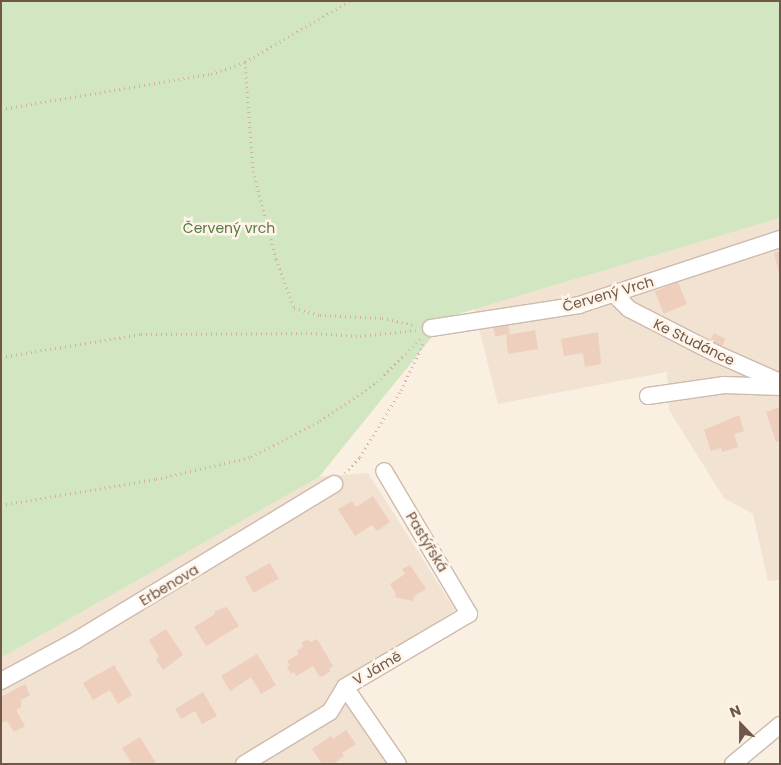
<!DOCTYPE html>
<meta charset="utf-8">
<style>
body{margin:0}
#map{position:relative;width:781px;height:765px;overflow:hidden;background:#faf0e2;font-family:Poppins,sans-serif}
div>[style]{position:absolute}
.residential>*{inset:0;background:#f1e2d1}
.green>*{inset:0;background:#d2e6c2}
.building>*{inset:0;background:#eecebc;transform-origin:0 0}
.path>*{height:3px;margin-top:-1.5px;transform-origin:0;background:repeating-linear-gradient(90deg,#d2b29f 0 1px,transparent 0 5px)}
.roads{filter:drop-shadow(1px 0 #cdbaad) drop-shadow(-1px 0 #cdbaad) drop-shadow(0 1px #cdbaad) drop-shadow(0 -1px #cdbaad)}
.street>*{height:16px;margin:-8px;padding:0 8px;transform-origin:8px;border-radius:8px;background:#fff}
span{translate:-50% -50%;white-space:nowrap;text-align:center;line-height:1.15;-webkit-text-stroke:5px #fef4e8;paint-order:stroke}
.park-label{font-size:14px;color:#577a46}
.street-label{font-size:14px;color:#70574a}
.frame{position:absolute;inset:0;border:2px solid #70574a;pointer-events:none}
.north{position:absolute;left:716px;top:700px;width:50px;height:50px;-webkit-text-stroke:4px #fef4e8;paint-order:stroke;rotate:338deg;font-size:14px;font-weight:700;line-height:20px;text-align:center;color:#70574a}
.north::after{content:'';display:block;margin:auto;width:18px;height:22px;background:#70574a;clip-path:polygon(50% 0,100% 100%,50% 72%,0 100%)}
</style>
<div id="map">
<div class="residential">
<div style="clip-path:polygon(780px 218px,780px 580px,768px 581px,753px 514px,724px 498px,669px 410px,667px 372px,498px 404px,474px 309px)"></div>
<div style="clip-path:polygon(368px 473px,455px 610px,340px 684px,391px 764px,1px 764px,1px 658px,319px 477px)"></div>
</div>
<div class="green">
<div style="clip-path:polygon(1px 1px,780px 1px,780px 218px,448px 317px,319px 477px,1px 658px)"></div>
</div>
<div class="building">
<div style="clip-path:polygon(780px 251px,780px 273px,779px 273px,774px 253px)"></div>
<div style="left:678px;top:282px;width:24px;height:25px;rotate:68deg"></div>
<div style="left:508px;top:324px;width:10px;height:15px;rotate:79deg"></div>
<div style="clip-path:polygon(535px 330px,538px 349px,508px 354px,506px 335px,513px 334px,515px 348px,513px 334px)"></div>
<div style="clip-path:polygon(598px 332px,601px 364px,585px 367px,583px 353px,564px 356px,561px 339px)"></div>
<div style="left:714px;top:333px;width:13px;height:9px;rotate:27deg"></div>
<div style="clip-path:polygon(780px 407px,780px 441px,776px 442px,766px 412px)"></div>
<div style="clip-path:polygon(739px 415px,744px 431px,734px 434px,738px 447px,722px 452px,721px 448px,711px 451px,704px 430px)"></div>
<div style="clip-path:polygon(373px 496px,390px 522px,377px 531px,372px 525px,355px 536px,338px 509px,352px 501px,356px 507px)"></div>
<div style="left:270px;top:563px;width:18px;height:29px;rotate:61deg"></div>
<div style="clip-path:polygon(410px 565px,426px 589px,414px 596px,413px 601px,395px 597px,396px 594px,390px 584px,405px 574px,402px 569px)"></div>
<div style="clip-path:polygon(227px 607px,239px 626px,206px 646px,194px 627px,215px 614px,215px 611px)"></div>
<div style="clip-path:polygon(166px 629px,183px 655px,163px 670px,156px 659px,159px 657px,149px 640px)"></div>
<div style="clip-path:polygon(317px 639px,333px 666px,329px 669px,331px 671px,322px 677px,319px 676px,313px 666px,296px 676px,294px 672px,291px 674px,287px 667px,290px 665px,287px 661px,299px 654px,297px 651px,303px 647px,302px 642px,307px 640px,311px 642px)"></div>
<div style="clip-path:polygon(257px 654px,276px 685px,261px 694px,251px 677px,230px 691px,221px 676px)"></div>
<div style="clip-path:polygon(114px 665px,132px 695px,118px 704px,110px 690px,93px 700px,83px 683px)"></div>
<div style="clip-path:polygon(25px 684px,30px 695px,21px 700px,21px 707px,16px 710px,25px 726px,14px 732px,7px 721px,1px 722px,1px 697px)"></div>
<div style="clip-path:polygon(203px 692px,217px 716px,202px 724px,195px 711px,181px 719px,175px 709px)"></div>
<div style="clip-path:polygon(346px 730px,356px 744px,342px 753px,344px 756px,333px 764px,322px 764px,312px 749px,331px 736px,333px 739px)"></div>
<div style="clip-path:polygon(140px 737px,156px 763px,154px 764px,132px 764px,122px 748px)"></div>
</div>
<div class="path">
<div style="left:245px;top:62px;width:109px;rotate:85.8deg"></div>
<div style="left:253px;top:171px;width:91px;rotate:75.4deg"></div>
<div style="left:276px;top:259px;width:52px;rotate:69.8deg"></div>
<div style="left:294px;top:308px;width:27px;rotate:15deg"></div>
<div style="left:320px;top:315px;width:62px;rotate:2.8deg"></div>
<div style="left:382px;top:318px;width:35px;rotate:12deg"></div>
<div style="left:1px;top:109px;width:213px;rotate:-9.5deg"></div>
<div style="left:211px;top:74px;width:36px;rotate:-19deg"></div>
<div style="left:245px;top:62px;width:121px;rotate:-30.2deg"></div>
<div style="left:1px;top:357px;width:142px;rotate:-9.3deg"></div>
<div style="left:141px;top:334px;width:170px;rotate:-0.3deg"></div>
<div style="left:311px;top:333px;width:49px;rotate:3.5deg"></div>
<div style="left:360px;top:336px;width:56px;rotate:-6.1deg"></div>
<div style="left:345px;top:473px;width:22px;rotate:-47deg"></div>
<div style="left:360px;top:457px;width:79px;rotate:-58.5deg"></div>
<div style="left:401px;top:390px;width:53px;rotate:-64.4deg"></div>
<div style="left:1px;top:505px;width:157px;rotate:-9.5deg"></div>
<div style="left:156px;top:479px;width:98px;rotate:-13deg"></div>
<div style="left:251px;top:457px;width:78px;rotate:-27.6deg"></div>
<div style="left:320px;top:421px;width:69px;rotate:-34.4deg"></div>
<div style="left:377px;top:382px;width:61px;rotate:-45deg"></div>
</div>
<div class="roads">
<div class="street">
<div style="left:614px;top:294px;width:21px;rotate:45deg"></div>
<div style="left:629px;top:309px;width:99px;rotate:27.1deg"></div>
<div style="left:717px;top:354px;width:69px;rotate:24deg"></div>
<div style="left:431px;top:328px;width:150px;rotate:-8.8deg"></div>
<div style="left:579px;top:305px;width:212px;rotate:-18.2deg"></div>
<div style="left:648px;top:396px;width:77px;rotate:-8.2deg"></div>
<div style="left:724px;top:385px;width:56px;rotate:2deg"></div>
<div style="left:1px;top:681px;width:84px;rotate:-28.4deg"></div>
<div style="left:75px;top:641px;width:303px;rotate:-31.2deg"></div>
<div style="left:345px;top:687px;width:93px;rotate:55.5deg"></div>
<div style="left:244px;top:764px;width:100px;rotate:-31.2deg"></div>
<div style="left:330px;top:712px;width:29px;rotate:-59deg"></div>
<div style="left:345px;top:687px;width:144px;rotate:-30.5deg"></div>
<div style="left:469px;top:614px;width:166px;rotate:-120.7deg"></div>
<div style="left:733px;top:764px;width:61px;rotate:-39.7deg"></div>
</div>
</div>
<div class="park-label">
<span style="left:229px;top:228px">Červený vrch</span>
</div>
<div class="street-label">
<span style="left:608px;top:294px;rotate:-16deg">Červený Vrch</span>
<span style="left:694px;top:342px;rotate:26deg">Ke Studánce</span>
<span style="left:427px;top:542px;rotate:59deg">Pastýřská</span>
<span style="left:169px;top:585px;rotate:-31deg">Erbenova</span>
<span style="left:377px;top:668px;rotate:-30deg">V Jámě</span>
</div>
<div class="frame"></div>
<div class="north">N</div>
</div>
